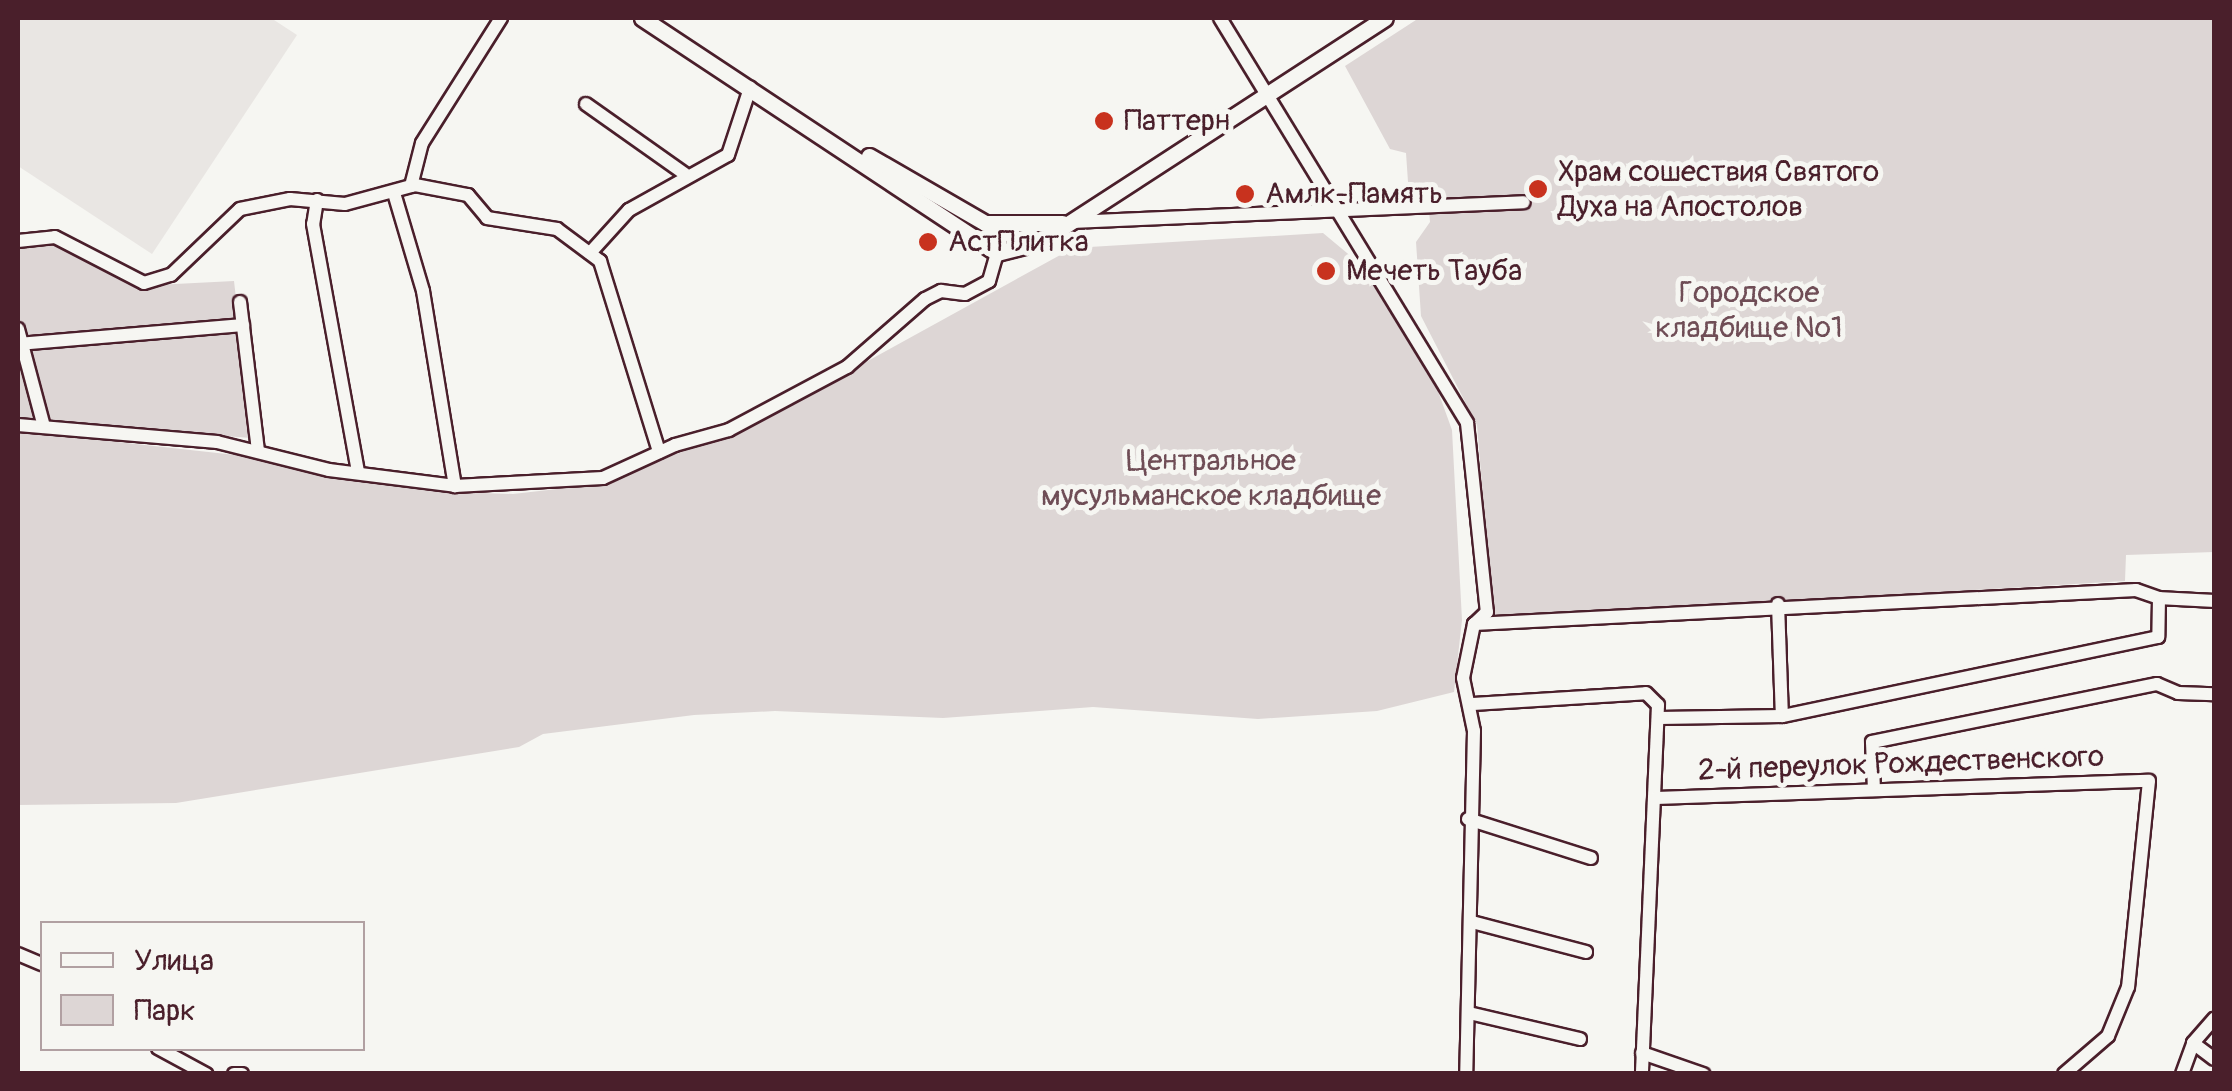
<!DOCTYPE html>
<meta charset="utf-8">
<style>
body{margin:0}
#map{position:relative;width:2232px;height:1091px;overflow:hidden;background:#f6f6f2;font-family:Pangolin,sans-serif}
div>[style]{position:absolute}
.built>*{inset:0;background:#e9e6e3}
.green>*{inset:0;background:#ddd6d5}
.roads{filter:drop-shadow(2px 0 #4a1f2b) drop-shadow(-2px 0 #4a1f2b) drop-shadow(0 2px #4a1f2b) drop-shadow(0 -2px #4a1f2b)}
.minor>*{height:12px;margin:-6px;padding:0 6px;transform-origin:6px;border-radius:6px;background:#f6f6f2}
.major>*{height:15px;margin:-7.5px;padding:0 7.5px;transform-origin:7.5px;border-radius:7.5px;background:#f6f6f2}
.dots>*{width:28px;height:28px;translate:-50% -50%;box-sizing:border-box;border:5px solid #f6f6f2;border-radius:50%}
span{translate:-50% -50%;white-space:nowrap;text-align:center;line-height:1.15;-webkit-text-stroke:10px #f6f6f2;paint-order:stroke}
.poi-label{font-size:30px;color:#4a1f2b}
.left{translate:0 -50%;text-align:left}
.park-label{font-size:30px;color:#6f4d56}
.street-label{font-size:30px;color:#4a1f2b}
.frame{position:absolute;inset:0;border:20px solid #4a1f2b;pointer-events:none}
.legend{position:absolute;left:40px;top:921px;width:325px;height:130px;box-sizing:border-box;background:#f6f6f2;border:2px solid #b1a0a2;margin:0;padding:12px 18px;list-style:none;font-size:30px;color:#4a1f2b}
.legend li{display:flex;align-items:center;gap:20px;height:50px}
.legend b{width:50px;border:2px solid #b1a0a2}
</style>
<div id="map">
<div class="built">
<div style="clip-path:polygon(18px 18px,271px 18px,297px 35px,152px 254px,18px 166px)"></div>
</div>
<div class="green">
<div style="clip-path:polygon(1419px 18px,2214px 18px,2214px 552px,2126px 555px,2125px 581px,1493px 619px,1477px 425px,1421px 316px,1416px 242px,1430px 222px,1428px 199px,1408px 182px,1406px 153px,1390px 149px,1345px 66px)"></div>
<div style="clip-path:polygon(1323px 233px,1359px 263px,1435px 383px,1452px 430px,1462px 620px,1454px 692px,1377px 711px,1258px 719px,1093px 707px,943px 718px,775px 711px,694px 715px,543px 734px,519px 747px,176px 803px,18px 805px,18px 431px,291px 461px,427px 491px,513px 494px,601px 484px,755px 423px,1073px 248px)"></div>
<div style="clip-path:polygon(44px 243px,66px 248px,136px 286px,234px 281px,252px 438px,18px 422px,18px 246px)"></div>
</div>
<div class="roads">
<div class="minor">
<div style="left:1220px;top:18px;width:474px;rotate:58.6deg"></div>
<div style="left:1467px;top:423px;width:190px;rotate:84deg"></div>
<div style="left:1487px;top:612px;width:18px;rotate:137deg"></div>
<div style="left:1474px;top:624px;width:55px;rotate:101.5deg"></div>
<div style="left:1463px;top:678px;width:54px;rotate:78.3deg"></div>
<div style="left:1474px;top:731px;width:343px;rotate:91.3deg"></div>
<div style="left:586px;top:104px;width:121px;rotate:35.3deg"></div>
<div style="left:411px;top:186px;width:44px;rotate:-75.7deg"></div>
<div style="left:422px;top:143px;width:148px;rotate:-57.7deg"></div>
<div style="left:394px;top:193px;width:102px;rotate:73.5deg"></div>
<div style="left:423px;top:291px;width:198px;rotate:80.7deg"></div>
<div style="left:317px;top:200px;width:24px;rotate:99deg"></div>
<div style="left:313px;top:224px;width:251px;rotate:79.7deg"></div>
<div style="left:1072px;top:222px;width:452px;rotate:-2.5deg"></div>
<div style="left:18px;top:241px;width:37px;rotate:-6deg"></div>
<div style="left:55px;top:237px;width:100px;rotate:27.3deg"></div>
<div style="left:144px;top:283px;width:28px;rotate:-17deg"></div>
<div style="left:171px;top:275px;width:95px;rotate:-43.7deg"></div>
<div style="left:240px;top:209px;width:51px;rotate:-11.3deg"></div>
<div style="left:290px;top:199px;width:55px;rotate:5.2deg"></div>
<div style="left:345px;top:204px;width:73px;rotate:-15.2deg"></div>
<div style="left:415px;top:185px;width:54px;rotate:10.7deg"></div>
<div style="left:468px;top:195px;width:30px;rotate:50deg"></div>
<div style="left:487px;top:218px;width:71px;rotate:8.9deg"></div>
<div style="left:557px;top:229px;width:54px;rotate:36.7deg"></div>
<div style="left:600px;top:261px;width:200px;rotate:72.8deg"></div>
<div style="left:590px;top:253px;width:58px;rotate:-47.8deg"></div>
<div style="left:629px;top:210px;width:113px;rotate:-29.1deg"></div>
<div style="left:728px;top:155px;width:71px;rotate:-71.8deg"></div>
<div style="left:240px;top:302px;width:149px;rotate:83.1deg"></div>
<div style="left:18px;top:329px;width:101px;rotate:75.1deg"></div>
<div style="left:18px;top:344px;width:226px;rotate:-4.8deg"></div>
<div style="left:18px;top:425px;width:200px;rotate:4.9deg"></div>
<div style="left:217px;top:442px;width:115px;rotate:14deg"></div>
<div style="left:329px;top:470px;width:127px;rotate:7.2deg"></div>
<div style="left:455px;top:486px;width:148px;rotate:-3.1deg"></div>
<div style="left:603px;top:478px;width:79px;rotate:-24.6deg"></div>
<div style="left:675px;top:445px;width:56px;rotate:-15.5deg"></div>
<div style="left:729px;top:430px;width:134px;rotate:-28.1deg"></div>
<div style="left:847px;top:367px;width:103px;rotate:-41.1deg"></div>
<div style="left:925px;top:299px;width:18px;rotate:-27deg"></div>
<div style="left:941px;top:291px;width:24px;rotate:7deg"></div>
<div style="left:965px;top:294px;width:27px;rotate:-28deg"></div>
<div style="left:989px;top:281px;width:29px;rotate:-74deg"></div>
<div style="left:2159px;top:598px;width:55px;rotate:3.1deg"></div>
<div style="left:1778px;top:604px;width:112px;rotate:88deg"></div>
<div style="left:1474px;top:624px;width:663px;rotate:-2.94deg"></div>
<div style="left:2136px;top:590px;width:24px;rotate:19deg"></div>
<div style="left:2159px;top:598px;width:39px;rotate:91deg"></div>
<div style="left:2158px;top:637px;width:384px;rotate:168.1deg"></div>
<div style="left:1782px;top:716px;width:123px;rotate:179.1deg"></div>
<div style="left:1473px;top:704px;width:173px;rotate:-3.6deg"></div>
<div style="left:1646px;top:693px;width:17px;rotate:45deg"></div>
<div style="left:1658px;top:705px;width:369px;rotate:92.5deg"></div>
<div style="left:1874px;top:790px;width:48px;rotate:-92.4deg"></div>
<div style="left:1872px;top:742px;width:291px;rotate:-11.5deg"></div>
<div style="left:2157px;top:684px;width:23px;rotate:23deg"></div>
<div style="left:2178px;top:693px;width:36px;rotate:2deg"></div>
<div style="left:1655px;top:798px;width:494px;rotate:-2deg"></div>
<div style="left:2149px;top:781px;width:207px;rotate:95.8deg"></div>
<div style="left:2128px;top:987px;width:53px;rotate:112.2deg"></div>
<div style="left:2108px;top:1036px;width:58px;rotate:139.2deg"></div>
<div style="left:1468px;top:819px;width:129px;rotate:17.6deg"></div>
<div style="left:1472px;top:922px;width:118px;rotate:14.7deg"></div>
<div style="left:18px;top:954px;width:26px;rotate:23deg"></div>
<div style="left:1469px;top:1013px;width:114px;rotate:13.2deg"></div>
<div style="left:2193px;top:1043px;width:26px;rotate:37deg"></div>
<div style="left:158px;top:1048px;width:55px;rotate:28.4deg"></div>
<div style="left:1642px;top:1053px;width:65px;rotate:19deg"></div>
<div style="left:234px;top:1074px;width:8px"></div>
<div style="left:2182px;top:1074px;width:33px;rotate:-70deg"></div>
<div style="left:2193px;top:1043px;width:32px;rotate:-49deg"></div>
</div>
<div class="major">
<div style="left:642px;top:18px;width:426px;rotate:33.5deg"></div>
<div style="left:997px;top:253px;width:44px;rotate:-14.3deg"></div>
<div style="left:1040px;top:242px;width:411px;rotate:-33deg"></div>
<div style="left:869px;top:156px;width:134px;rotate:30deg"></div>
<div style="left:985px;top:223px;width:77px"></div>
</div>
</div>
<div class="dots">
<div style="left:1104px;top:121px;background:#c8321e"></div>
<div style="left:1538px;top:189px;background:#c8321e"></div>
<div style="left:1245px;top:194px;background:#c8321e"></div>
<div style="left:928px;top:242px;background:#c8321e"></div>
<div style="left:1326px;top:271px;background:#c8321e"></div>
</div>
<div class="poi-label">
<span class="left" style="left:1124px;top:121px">Паттерн</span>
<span class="left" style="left:1558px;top:189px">Храм сошествия Святого<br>Духа на Апостолов</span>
<span class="left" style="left:1265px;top:194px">Амлк-Память</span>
<span class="left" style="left:948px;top:242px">АстПлитка</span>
<span class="left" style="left:1346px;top:271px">Мечеть Тауба</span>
</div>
<div class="park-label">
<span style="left:1749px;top:310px">Городское<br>кладбище №1</span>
<span style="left:1211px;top:478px">Центральное<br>мусульманское кладбище</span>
</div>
<div class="street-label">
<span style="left:1901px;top:764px;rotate:-2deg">2-й переулок Рождественского</span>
</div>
<div class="frame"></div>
<ul class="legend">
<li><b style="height:12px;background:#f6f6f2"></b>Улица</li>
<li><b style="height:28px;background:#ddd6d5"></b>Парк</li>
</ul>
</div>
